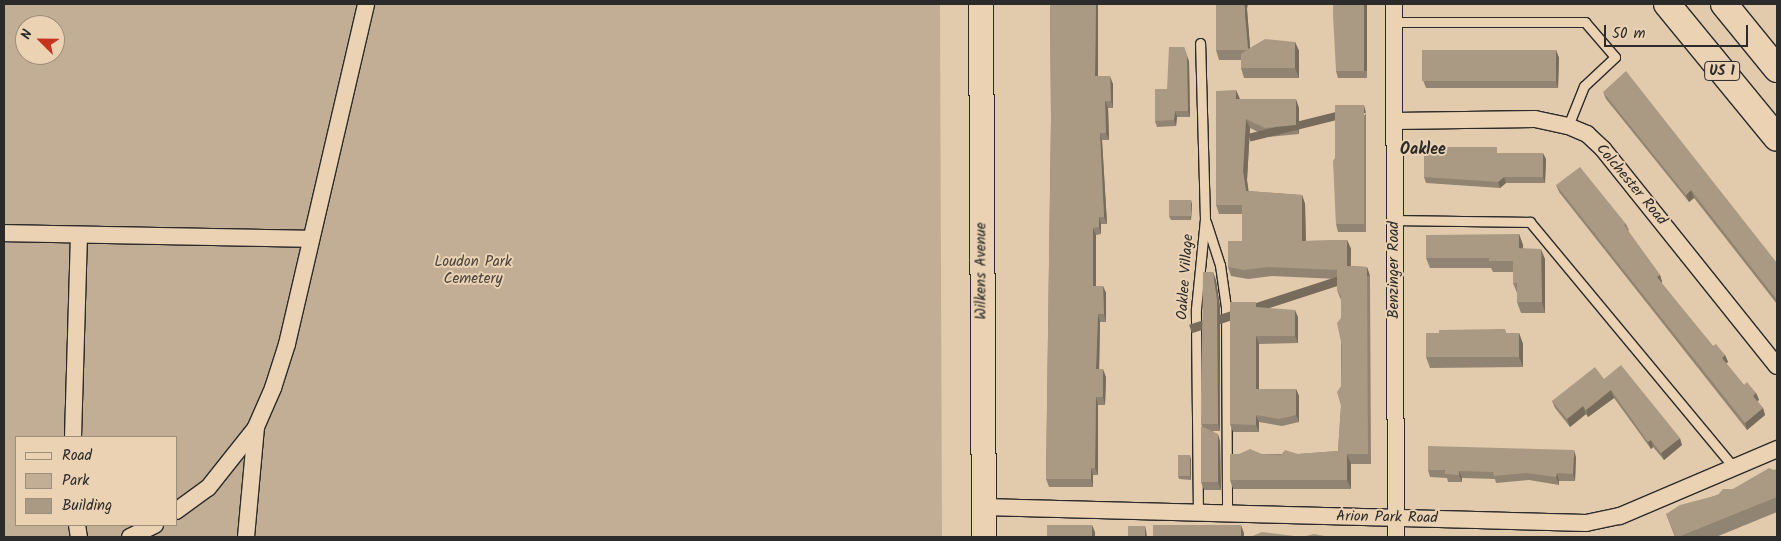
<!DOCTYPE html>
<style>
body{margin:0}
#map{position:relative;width:1781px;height:541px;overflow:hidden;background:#e2cbad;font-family:Kalam,sans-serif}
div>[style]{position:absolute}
.green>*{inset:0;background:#c1ae95}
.roads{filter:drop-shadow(1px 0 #2b2b2b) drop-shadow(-1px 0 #2b2b2b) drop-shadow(0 1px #2b2b2b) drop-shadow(0 -1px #2b2b2b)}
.service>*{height:9px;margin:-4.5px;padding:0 4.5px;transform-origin:4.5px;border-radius:4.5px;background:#ead2b2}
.minor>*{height:16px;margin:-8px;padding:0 8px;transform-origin:8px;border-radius:8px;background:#ead2b2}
.secondary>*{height:24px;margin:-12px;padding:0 12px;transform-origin:12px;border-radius:12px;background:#ead2b2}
.primary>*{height:26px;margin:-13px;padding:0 13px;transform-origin:13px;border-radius:13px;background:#ead2b2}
.wall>*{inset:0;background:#928472}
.shaded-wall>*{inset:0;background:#776c5c;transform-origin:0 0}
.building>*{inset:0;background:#aa9a84;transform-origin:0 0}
span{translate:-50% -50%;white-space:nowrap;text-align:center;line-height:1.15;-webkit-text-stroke:4px #ead2b2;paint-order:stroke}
.shield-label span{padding:1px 4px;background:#ead2b2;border:1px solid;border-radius:4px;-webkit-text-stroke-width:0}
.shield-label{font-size:14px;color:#2b2b2b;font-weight:700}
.street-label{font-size:15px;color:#2b2b2b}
.park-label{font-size:15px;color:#494540}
.neighbourhood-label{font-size:16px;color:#2b2b2b;font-weight:700}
.frame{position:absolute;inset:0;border:5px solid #2b2b2b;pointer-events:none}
.legend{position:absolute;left:15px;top:436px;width:162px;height:90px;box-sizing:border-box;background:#ead2b2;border:1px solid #9e8f7c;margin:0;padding:6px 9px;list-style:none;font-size:15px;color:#2b2b2b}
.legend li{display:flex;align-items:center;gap:10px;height:25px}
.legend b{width:25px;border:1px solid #9e8f7c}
.north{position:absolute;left:15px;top:15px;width:50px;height:50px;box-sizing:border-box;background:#ead2b2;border:1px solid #9e8f7c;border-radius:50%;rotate:293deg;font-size:14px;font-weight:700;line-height:20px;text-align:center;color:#2b2b2b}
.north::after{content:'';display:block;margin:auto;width:18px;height:22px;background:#c8321e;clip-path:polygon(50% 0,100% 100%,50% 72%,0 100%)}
.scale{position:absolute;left:1604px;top:25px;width:144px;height:22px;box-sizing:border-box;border:2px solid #2b2b2b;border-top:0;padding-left:6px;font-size:15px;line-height:18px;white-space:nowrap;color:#2b2b2b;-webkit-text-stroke:4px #ead2b2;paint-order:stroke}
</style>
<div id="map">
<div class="green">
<div style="clip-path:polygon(evenodd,4px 4px,940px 4px,942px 537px,4px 537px,4px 4px,25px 25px,55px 25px,55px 55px,25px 55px,25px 25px,4px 4px,16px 437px,176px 437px,176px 525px,16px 525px,16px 437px)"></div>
</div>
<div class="roads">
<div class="service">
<div style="left:1394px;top:22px;width:191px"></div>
<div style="left:1585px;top:22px;width:46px;rotate:49.4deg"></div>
<div style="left:1615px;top:57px;width:42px;rotate:136.9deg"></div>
<div style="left:1584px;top:86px;width:43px;rotate:111.8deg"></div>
<div style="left:1395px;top:220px;width:135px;rotate:0.8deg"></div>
<div style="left:1530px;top:222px;width:321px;rotate:50.3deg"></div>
<div style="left:1206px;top:222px;width:45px;rotate:72deg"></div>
<div style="left:1220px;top:265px;width:42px;rotate:81.9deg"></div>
<div style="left:1226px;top:307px;width:207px;rotate:89.7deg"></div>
<div style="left:1198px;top:513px;width:204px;rotate:-90.6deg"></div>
<div style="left:1196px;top:309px;width:90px;rotate:-84.3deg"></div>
<div style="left:1205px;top:219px;width:176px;rotate:-91.6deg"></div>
</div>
<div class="minor">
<div style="left:1394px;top:4px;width:533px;rotate:89.79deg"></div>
<div style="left:1394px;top:121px;width:141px;rotate:-0.8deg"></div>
<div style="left:1535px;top:119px;width:34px;rotate:12deg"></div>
<div style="left:1568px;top:126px;width:21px;rotate:23deg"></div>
<div style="left:1587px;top:134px;width:22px;rotate:43deg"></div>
<div style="left:1603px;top:149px;width:278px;rotate:51.3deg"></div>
<div style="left:4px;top:233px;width:307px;rotate:1.1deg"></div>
<div style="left:73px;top:437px;width:201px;rotate:-88.3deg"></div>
<div style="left:983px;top:507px;width:603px;rotate:1.52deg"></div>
<div style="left:1586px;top:523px;width:35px;rotate:-12deg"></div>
<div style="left:1620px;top:516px;width:171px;rotate:-23.1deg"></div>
<div style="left:176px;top:511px;width:39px;rotate:-36deg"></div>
<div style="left:208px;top:488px;width:75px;rotate:-51.5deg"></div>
<div style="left:77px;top:525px;width:12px;rotate:81deg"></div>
<div style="left:130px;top:537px;width:28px;rotate:-26deg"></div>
<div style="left:246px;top:537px;width:110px;rotate:-84.8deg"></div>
<div style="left:256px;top:427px;width:43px;rotate:-66.4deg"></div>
<div style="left:273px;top:388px;width:46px;rotate:-72.3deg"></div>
<div style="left:287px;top:344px;width:349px;rotate:-76.9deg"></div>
</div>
<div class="secondary">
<div style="left:981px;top:4px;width:533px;rotate:89.68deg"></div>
</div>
<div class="primary">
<div style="left:1667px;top:4px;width:173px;rotate:50.6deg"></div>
<div style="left:1724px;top:4px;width:84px;rotate:50.8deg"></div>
</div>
</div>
<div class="wall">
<div style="clip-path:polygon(1050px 4px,1098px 4px,1098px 76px,1113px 84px,1113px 108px,1108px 108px,1109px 140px,1102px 140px,1107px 224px,1101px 224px,1101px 234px,1096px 235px,1096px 286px,1103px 286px,1106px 293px,1106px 322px,1100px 322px,1099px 369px,1106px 377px,1105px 405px,1098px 405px,1098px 475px,1093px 475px,1093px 487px,1049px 487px,1046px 479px,1051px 119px)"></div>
<div style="clip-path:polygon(1367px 4px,1367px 78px,1338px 78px,1336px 71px)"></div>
<div style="clip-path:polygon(1247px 9px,1250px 48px,1295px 42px,1299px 51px,1299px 78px,1244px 78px,1241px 68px,1241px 60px,1219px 60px,1216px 50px)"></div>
<div style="clip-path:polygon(1556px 50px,1559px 58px,1558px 88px,1426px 88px,1423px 80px)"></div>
<div style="clip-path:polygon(1189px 61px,1190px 117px,1177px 117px,1176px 126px,1157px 127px,1155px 121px,1167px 89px)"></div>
<div style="clip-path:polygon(1236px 90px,1239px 99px,1299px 108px,1299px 134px,1268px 137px,1250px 128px,1247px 180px,1248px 191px,1302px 195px,1305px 204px,1306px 241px,1347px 240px,1351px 249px,1351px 266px,1367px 267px,1370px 276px,1371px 464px,1351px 464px,1351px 489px,1233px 489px,1230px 480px,1262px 454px,1298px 454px,1338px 451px,1341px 406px,1341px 300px,1337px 290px,1337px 279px,1272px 276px,1248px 279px,1231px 276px,1228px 267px,1242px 241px,1242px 214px,1219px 214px,1216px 205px)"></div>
<div style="clip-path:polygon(1603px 92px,1777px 263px,1777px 304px,1694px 198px,1689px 202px,1606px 99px)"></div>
<div style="clip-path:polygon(1366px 113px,1366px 232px,1338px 232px,1336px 224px,1335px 158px)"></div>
<div style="clip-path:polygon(1499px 153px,1546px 159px,1545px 183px,1506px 183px,1500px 188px,1426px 183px,1424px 177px)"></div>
<div style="clip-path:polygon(1556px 185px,1626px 224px,1629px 230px,1628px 231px,1660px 275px,1662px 282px,1661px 283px,1713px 346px,1725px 355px,1728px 362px,1726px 363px,1744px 385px,1756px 393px,1759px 400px,1757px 401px,1763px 408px,1765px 415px,1747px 430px,1559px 192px)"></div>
<div style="clip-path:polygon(1192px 204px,1191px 220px,1171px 220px,1169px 216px)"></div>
<div style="clip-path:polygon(1519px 234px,1523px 245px,1523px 248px,1545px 259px,1545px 313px,1521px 313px,1517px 302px,1517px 293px,1513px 283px,1513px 272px,1493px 272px,1491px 268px,1430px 268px,1426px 258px)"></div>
<div style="clip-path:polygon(1216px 280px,1220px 307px,1220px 431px,1213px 431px,1220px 441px,1221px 490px,1204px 490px,1201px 482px,1202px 426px,1201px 424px)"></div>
<div style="clip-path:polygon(1258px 307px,1298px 317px,1298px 343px,1259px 344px,1259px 389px,1296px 389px,1299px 396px,1299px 422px,1282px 426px,1259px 422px,1259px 432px,1233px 432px,1230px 424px)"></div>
<div style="clip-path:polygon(1505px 329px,1506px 333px,1519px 333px,1523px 344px,1523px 367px,1430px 368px,1426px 357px,1439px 333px)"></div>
<div style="clip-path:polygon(1604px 379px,1682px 445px,1664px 460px,1653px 447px,1651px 449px,1614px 398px,1588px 417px,1586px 414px,1570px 427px,1555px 408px,1552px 401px)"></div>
<div style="clip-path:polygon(1576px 457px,1575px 481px,1559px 481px,1559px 485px,1529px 480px,1496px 483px,1495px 479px,1462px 478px,1462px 482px,1448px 482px,1447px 478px,1430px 477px,1428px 470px)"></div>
<div style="clip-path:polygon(1191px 459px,1191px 480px,1179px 479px,1178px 476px)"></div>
<div style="clip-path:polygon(1777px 469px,1777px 512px,1716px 537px,1675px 537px,1666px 514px,1733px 489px)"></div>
</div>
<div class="shaded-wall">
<div style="clip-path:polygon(1096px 4px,1098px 4px,1098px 84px,1095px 76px)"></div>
<div style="clip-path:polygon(1244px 4px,1248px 4px,1247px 9px,1251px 59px,1248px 49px)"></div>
<div style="left:1364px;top:4px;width:3px;height:67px"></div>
<div style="clip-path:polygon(1295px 42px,1299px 51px,1299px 78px,1295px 68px)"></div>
<div style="clip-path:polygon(1184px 47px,1189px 61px,1190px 117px,1188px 111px)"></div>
<div style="clip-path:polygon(1556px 50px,1559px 58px,1558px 88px,1556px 81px)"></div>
<div style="clip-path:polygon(1110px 76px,1113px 84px,1113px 108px,1111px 101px)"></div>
<div style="clip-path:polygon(1236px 90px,1240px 99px,1236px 99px)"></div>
<div style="clip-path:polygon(1296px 99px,1299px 108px,1299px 134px,1296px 125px)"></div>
<div style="clip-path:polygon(1105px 101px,1108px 108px,1109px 140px,1106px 133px)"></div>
<div style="left:1364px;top:105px;width:8px;height:119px;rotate:76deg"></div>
<div style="clip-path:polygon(1175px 111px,1177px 117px,1176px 126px,1174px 120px)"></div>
<div style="clip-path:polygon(1246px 119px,1250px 128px,1247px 180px,1250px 200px,1246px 191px,1243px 171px)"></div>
<div style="clip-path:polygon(1100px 133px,1102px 140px,1107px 224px,1104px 217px)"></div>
<div style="clip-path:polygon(1543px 153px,1546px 159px,1545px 183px,1543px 177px)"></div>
<div style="clip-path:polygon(1504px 177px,1506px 183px,1500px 188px,1498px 182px)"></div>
<div style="clip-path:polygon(1691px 190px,1694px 198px,1689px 202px,1686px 195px)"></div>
<div style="clip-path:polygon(1302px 195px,1305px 204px,1306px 250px,1302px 241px)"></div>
<div style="clip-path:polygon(1191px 200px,1192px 204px,1191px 220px,1190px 216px)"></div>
<div style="clip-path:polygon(1099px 217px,1101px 224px,1101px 234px,1099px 227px)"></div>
<div style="clip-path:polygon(1093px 228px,1096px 235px,1096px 293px,1093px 286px)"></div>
<div style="clip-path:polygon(1519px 234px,1523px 245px,1523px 259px,1519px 248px)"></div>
<div style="clip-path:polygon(1347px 240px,1351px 249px,1350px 276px,1347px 266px)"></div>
<div style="clip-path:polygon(1541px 249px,1545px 259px,1545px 313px,1542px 302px)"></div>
<div style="left:1367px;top:267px;width:9px;height:187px;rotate:72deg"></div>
<div style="clip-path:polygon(1213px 272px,1216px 280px,1220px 307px,1220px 431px,1218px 424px)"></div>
<div style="clip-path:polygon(1660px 275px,1662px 282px,1659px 284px,1657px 277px)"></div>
<div style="clip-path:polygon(1103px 286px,1106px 293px,1106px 322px,1104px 314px)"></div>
<div style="clip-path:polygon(1295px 310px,1298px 317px,1298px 343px,1295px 336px)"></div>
<div style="clip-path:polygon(1098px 314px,1100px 322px,1099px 377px,1096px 369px)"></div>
<div style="clip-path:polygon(1519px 333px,1523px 344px,1523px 367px,1519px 357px)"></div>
<div style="clip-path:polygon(1256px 336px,1259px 344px,1259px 396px,1256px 389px)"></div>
<div style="clip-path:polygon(1725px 355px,1728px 362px,1724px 365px,1722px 358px)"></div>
<div style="clip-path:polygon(1103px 369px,1106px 377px,1105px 405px,1103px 397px)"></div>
<div style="clip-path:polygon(1296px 389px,1299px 396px,1299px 422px,1296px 415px)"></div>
<div style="clip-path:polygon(1611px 390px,1614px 398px,1588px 417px,1586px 410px)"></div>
<div style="clip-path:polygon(1756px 393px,1759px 400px,1755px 403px,1753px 396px)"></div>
<div style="clip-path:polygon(1096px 397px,1098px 405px,1098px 475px,1095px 468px)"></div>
<div style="clip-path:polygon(1583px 406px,1586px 414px,1570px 427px,1567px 419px)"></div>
<div style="clip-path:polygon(1763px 408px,1765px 415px,1747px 430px,1745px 423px)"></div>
<div style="clip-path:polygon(1256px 415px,1259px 422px,1259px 432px,1256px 425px)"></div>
<div style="clip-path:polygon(1218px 434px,1220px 441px,1221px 490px,1218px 482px)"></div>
<div style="clip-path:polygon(1680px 438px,1682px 445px,1664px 460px,1661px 453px)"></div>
<div style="clip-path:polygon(1651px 440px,1653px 447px,1651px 449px,1648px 442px)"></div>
<div style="clip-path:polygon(1574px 450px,1576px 457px,1575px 481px,1573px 474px)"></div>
<div style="clip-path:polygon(1347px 454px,1351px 464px,1351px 489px,1347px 480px)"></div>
<div style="clip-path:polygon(1190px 455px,1191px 459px,1191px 480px,1190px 476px)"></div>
<div style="clip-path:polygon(1091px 468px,1093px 475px,1093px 487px,1091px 479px)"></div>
<div style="clip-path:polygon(1459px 471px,1462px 478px,1462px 482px,1459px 475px)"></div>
<div style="clip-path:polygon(1557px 473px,1559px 481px,1559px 485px,1556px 477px)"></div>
<div style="clip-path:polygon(1092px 525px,1095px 532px,1095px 537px,1092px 537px)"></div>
<div style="clip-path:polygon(1241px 525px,1244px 533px,1244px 537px,1240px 537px)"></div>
<div style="clip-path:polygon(1145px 526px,1146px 530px,1147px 537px,1145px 537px)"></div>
</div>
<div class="building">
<div style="clip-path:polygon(1050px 4px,1096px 4px,1095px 76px,1110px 76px,1111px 101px,1105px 101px,1106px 133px,1100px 133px,1104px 217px,1099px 217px,1099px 227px,1093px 228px,1093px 286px,1103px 286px,1104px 314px,1098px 314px,1096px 369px,1103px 369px,1103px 397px,1096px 397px,1095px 468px,1091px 468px,1091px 479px,1046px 479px,1051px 119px)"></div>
<div style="clip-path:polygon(1216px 4px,1244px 4px,1248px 49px,1265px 39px,1295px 42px,1295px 68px,1241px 68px,1241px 54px,1247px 50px,1216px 50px)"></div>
<div style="clip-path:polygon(1333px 4px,1364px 4px,1364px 71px,1336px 71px,1333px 15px)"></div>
<div style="clip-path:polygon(1169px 47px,1184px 47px,1187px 55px,1188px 111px,1175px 111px,1174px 120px,1155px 121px,1155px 89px,1167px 89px)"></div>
<div style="left:1556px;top:50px;width:31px;height:134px;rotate:90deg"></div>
<div style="clip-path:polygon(1626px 71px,1777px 263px,1777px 300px,1691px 190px,1686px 195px,1603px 92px)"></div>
<div style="clip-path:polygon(1236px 90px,1236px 99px,1296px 99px,1296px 125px,1265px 128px,1246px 119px,1243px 171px,1246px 191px,1302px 195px,1302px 241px,1347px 240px,1347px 266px,1367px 267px,1368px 454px,1347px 454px,1347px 480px,1230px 480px,1230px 454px,1239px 454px,1250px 449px,1262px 454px,1281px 455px,1285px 450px,1298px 454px,1338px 451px,1341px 406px,1337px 392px,1341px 386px,1342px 347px,1337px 323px,1341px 318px,1341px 296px,1337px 290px,1337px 270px,1268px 267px,1244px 270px,1228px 267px,1228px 241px,1242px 241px,1242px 205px,1216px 205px,1216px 91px)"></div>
<div style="clip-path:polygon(1335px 105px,1364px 105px,1364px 224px,1336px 224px,1333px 161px,1335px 158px)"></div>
<div style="clip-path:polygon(1424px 147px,1497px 147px,1497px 153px,1543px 153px,1543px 177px,1504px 177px,1498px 182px,1424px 177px)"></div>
<div style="clip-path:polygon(1580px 167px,1626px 224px,1624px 225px,1660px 275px,1657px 277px,1713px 346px,1716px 344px,1725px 355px,1722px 358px,1744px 385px,1747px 382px,1756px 393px,1753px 396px,1763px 408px,1745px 423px,1556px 185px)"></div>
<div style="left:1169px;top:200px;width:22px;height:16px"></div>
<div style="clip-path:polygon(1519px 234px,1519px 248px,1541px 249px,1542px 302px,1517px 302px,1517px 283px,1513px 283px,1513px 261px,1489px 261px,1489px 258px,1426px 258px,1426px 235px)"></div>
<div style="clip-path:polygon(1203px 272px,1213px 272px,1217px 300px,1218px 424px,1201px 424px)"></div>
<div style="clip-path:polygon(1230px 302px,1256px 302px,1256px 307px,1295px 310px,1295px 336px,1256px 336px,1256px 389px,1296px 389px,1296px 415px,1279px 419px,1256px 415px,1256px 425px,1230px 424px)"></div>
<div style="clip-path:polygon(1505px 329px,1505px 333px,1519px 333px,1519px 357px,1426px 357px,1426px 333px,1439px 333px,1439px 330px)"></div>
<div style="clip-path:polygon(1621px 365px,1680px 438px,1661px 453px,1651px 440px,1648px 442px,1611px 390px,1586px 410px,1583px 406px,1567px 419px,1552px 401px,1595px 367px,1604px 379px)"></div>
<div style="clip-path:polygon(1201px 426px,1218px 434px,1218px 482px,1201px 482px)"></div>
<div style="clip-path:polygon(1428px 446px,1574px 450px,1573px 474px,1557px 473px,1556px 477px,1526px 473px,1494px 476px,1493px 472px,1459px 471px,1459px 475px,1445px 474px,1445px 470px,1428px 470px)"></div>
<div style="left:1178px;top:455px;width:12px;height:21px"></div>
<div style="clip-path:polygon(1769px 468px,1774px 470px,1777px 469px,1777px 497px,1678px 537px,1676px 537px,1666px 514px,1680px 505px,1718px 495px,1723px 489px,1733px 489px)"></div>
<div style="left:1047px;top:525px;width:45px;height:12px"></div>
<div style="left:1153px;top:525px;width:88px;height:12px"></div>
<div style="left:1145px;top:526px;width:11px;height:17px;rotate:90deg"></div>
<div style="clip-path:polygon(1262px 532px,1302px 537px,1314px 534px,1330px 537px,1250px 537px)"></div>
<div style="left:1420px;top:536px;width:25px;height:1px"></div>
</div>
<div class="shield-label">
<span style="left:1722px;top:71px">US 1</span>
</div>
<div class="street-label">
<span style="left:1631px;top:185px;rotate:50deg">Colchester Road</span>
<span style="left:1395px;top:270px;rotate:-90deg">Benzinger Road</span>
<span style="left:982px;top:271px;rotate:-90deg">Wilkens Avenue</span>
<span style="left:1186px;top:277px;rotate:-86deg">Oaklee Village</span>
<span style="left:1387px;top:518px;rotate:1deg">Arion Park Road</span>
</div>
<div class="park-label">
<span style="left:473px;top:271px">Loudon Park<br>Cemetery</span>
</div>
<div class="neighbourhood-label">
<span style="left:1423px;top:150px">Oaklee</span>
</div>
<div class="frame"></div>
<ul class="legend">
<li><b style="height:6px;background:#ead2b2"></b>Road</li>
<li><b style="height:14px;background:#c1ae95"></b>Park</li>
<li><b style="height:14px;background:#aa9a84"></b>Building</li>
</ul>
<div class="north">N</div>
<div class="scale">50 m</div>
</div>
